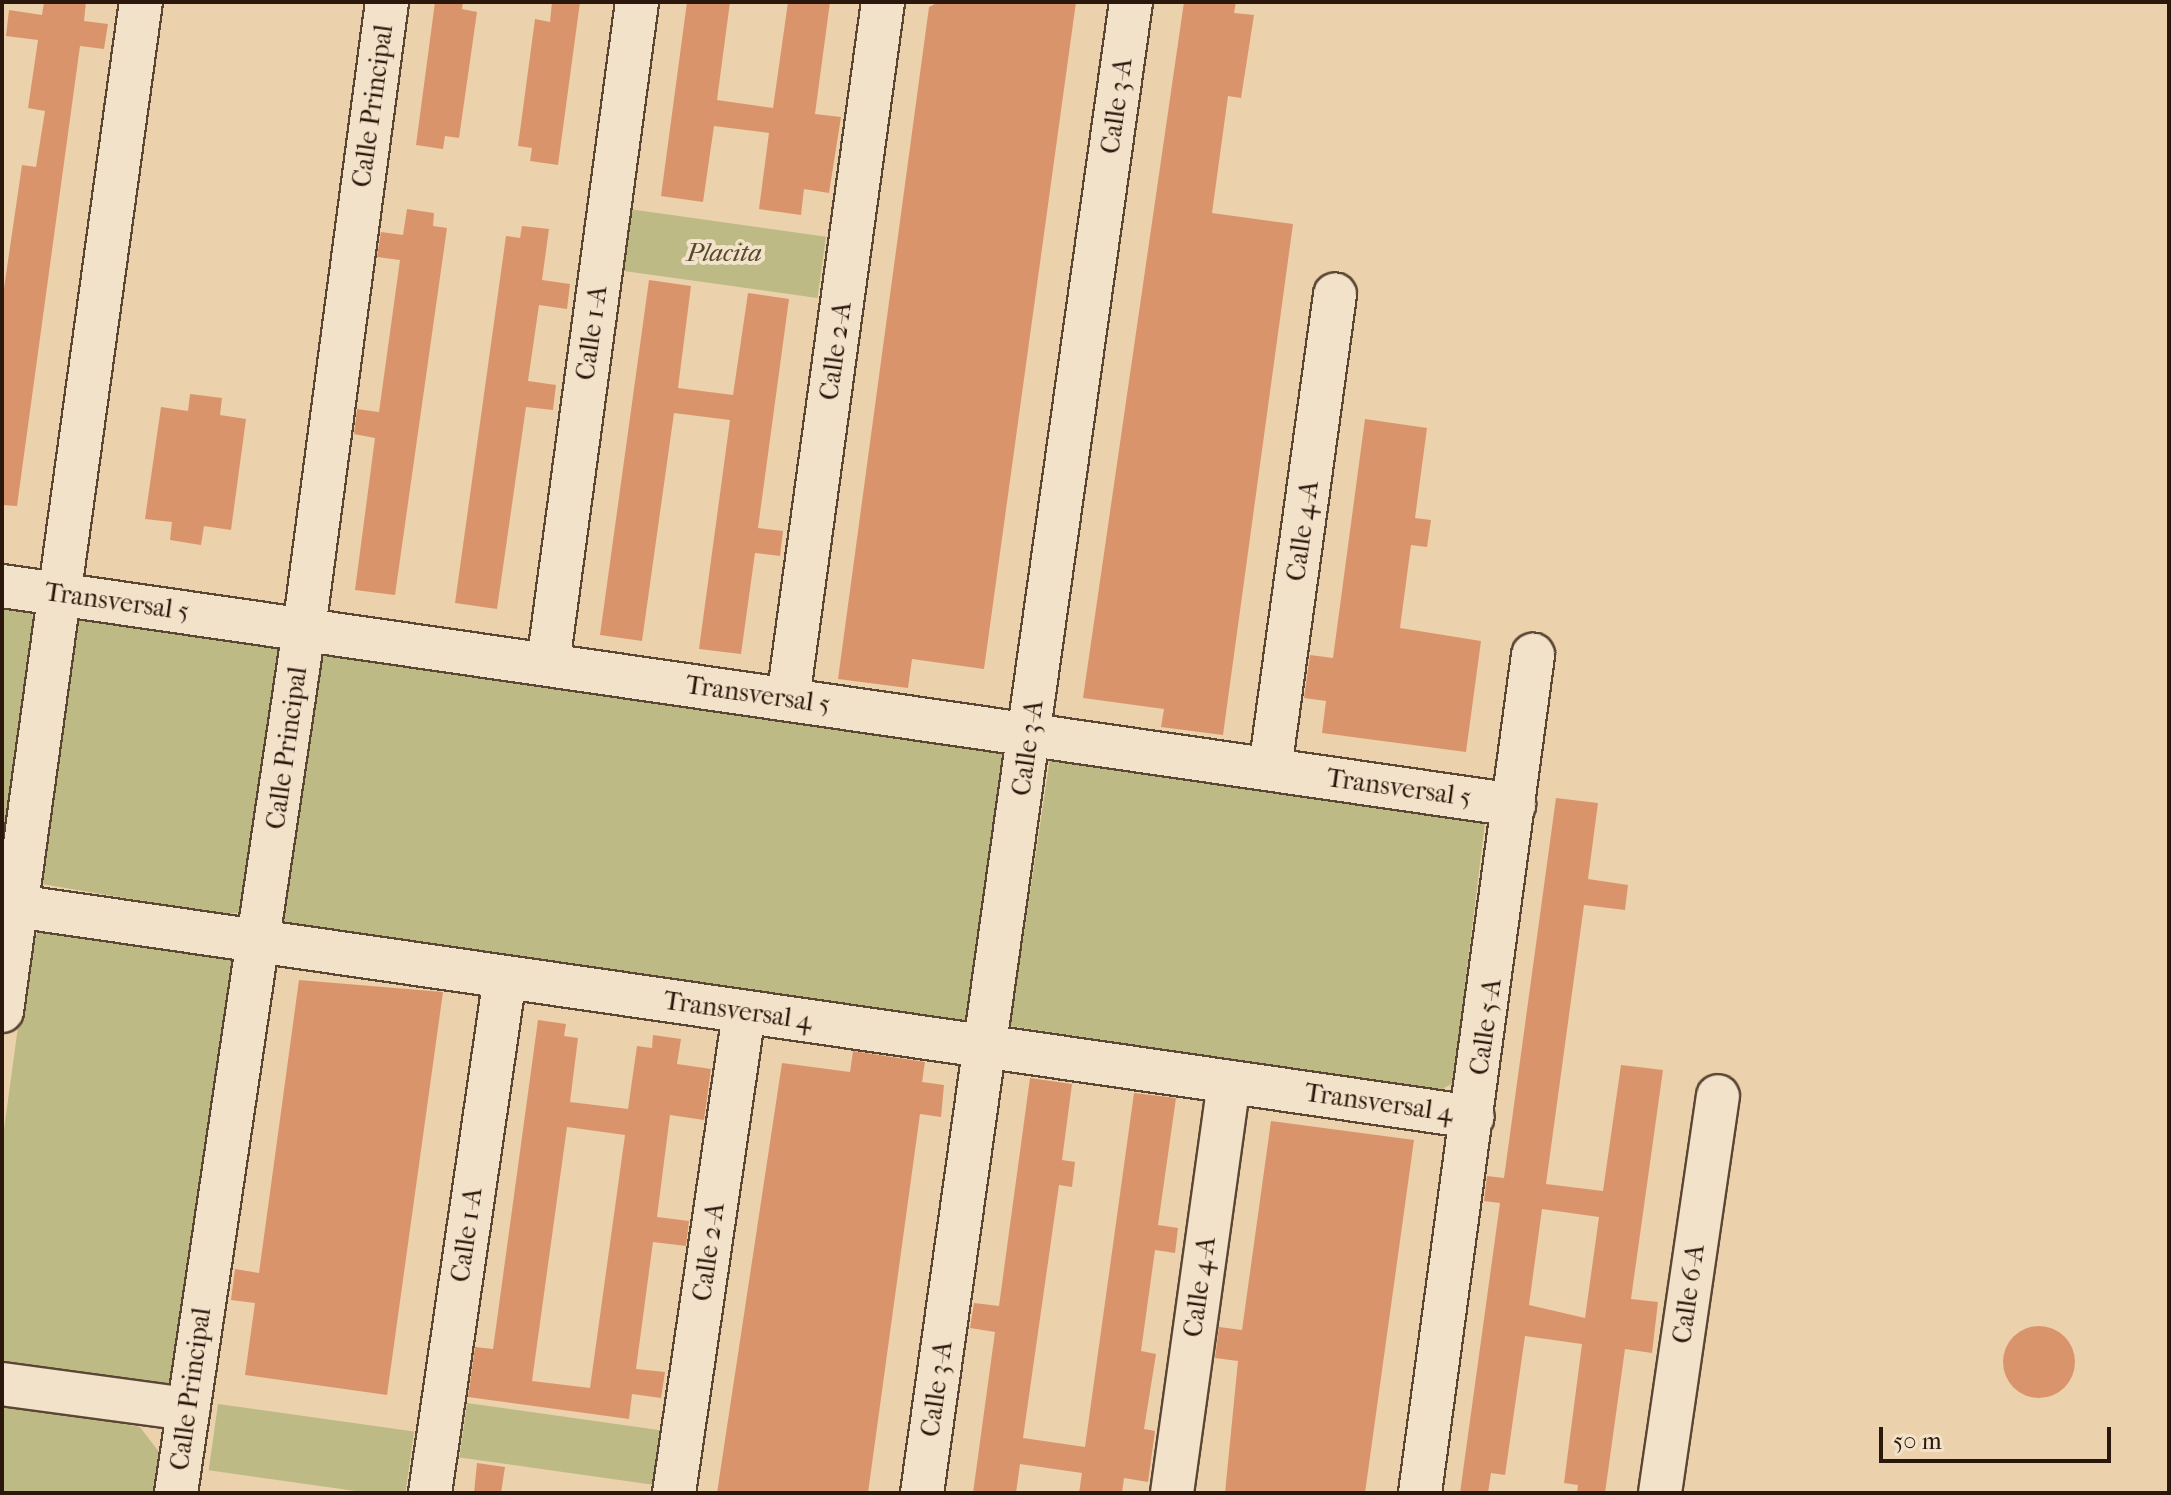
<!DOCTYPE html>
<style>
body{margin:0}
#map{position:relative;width:2171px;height:1495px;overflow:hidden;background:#ebd2ad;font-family:"IM FELL French Canon",serif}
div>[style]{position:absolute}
.green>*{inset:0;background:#beba85;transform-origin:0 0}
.building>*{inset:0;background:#da946b}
.round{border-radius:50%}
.roads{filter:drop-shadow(2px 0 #5b4634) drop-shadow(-2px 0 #5b4634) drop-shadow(0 2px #5b4634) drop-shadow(0 -2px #5b4634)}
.minor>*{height:42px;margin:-21px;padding:0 21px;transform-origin:21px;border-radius:21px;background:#f2e2ca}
span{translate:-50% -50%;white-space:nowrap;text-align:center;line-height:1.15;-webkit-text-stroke:8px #f2e2ca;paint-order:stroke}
.street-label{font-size:26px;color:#2b170b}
.park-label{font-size:26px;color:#574830;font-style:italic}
.frame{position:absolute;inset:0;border:4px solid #2b170b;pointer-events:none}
.scale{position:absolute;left:1879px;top:1427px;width:232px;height:36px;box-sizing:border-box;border:4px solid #2b170b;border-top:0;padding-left:10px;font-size:24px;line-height:28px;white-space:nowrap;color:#2b170b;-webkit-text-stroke:6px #f2e2ca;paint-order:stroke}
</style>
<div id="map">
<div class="green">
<div style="left:629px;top:209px;width:199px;height:62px;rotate:8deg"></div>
<div style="clip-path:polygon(2px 606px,30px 610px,35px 622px,2px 863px)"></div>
<div style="clip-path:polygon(77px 618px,282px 649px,240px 912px,224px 915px,42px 884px)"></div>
<div style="left:321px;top:653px;width:694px;height:274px;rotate:8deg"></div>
<div style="clip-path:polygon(1050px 758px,1485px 823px,1453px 1083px,1439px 1091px,1010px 1026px)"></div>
<div style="clip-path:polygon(41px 928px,225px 954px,235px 965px,177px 1374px,170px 1388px,2px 1369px,2px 1144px,29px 946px)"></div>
<div style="clip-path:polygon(2px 1403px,140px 1427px,159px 1452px,160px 1493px,2px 1493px)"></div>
<div style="left:467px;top:1403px;width:199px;height:55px;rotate:8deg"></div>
<div style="left:218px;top:1404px;width:198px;height:67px;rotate:8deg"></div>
</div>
<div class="building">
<div style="clip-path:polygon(44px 2px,86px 2px,84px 21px,108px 24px,104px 49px,80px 46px,17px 506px,2px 505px,2px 302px,22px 165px,36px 167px,45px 111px,28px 108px,38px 40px,6px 36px,9px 10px,42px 15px)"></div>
<div style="clip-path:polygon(435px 2px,463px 2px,462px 9px,477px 12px,459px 138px,445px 136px,443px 149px,416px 145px)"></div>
<div style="clip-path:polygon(552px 2px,580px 2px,558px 165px,530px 161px,532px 148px,518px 146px,535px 19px,550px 22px)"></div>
<div style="clip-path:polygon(687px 2px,730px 2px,717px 100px,773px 108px,788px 2px,830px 2px,815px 114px,841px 117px,829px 193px,804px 189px,801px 215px,759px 209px,769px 133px,714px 126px,703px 202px,661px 196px)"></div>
<div style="clip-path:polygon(939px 2px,1076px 2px,984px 669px,912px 659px,908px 688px,838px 679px,929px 7px)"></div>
<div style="clip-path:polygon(1184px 2px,1236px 2px,1234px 13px,1254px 15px,1241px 98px,1228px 96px,1212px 213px,1293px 224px,1223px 735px,1161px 727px,1164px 709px,1083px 698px)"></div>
<div style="clip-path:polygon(407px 209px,434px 213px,433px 226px,447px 228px,395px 595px,355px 590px,375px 438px,354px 434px,357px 409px,379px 412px,400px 260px,377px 257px,381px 232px,403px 235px)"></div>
<div style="clip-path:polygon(522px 226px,549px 229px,542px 280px,570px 284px,567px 309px,539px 305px,528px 381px,556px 385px,553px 410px,526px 407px,497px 609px,455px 603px,506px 236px,520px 238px)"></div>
<div style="clip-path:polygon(649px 280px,691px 286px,678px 388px,733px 395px,748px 293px,789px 299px,758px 528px,783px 531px,780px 556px,755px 553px,741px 654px,699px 649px,730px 420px,674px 413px,642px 641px,600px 635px)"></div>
<div style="clip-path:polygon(190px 394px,222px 398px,220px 415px,246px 419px,231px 530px,204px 526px,201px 545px,170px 540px,172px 522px,145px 519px,161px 407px,188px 411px)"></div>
<div style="clip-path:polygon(1365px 419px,1427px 428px,1415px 518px,1431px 520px,1427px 547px,1411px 545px,1400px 628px,1481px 641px,1466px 752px,1322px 733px,1326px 701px,1304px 698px,1310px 655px,1333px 658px)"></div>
<div style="clip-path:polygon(evenodd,1556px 798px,1598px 803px,1588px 879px,1628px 885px,1625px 910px,1584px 905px,1546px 1184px,1603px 1191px,1621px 1065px,1663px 1070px,1631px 1299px,1658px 1302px,1652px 1353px,1625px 1349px,1605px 1493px,1577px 1493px,1578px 1485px,1564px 1483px,1582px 1344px,1525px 1336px,1505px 1475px,1491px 1473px,1488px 1493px,1460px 1493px,1500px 1203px,1484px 1201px,1487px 1176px,1504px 1178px,1556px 798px,1542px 1209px,1599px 1217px,1585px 1318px,1529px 1305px,1542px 1209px)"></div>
<div style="clip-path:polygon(299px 980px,443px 992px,387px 1395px,245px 1375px,255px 1303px,231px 1300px,235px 1269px,259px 1273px)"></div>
<div style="clip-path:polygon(evenodd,538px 1020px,566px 1024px,564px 1036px,578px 1038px,570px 1102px,628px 1109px,637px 1046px,652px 1048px,653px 1035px,681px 1039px,677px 1064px,711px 1069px,704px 1120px,670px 1115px,657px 1217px,689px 1221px,686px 1246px,653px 1242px,636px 1369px,665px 1372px,661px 1398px,632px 1394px,629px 1419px,468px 1397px,475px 1347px,493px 1349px,538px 1020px,567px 1127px,625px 1135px,590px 1388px,532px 1381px,567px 1127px)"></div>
<div style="clip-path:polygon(853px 1051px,925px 1062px,922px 1082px,944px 1085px,941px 1117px,920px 1114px,868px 1493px,717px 1493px,782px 1063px,850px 1072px)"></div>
<div style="clip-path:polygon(1030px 1078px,1072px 1084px,1062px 1160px,1075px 1162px,1072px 1187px,1059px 1185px,1023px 1438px,1085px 1447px,1134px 1093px,1176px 1098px,1158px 1225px,1178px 1228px,1175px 1253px,1155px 1250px,1141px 1351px,1156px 1354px,1144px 1429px,1155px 1431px,1148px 1482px,1124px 1478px,1122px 1493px,1079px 1493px,1082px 1473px,1020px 1464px,1016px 1493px,973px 1493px,995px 1332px,970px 1328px,974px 1303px,999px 1306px)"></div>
<div style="clip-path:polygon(1271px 1121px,1414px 1140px,1365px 1493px,1225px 1493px,1238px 1361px,1215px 1358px,1219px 1327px,1242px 1330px)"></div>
<div class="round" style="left:2003px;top:1326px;width:72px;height:72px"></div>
<div style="clip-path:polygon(477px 1463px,505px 1467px,501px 1493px,474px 1493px)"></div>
</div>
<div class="roads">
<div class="minor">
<div style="left:2px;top:586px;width:1528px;rotate:8.24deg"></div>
<div style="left:548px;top:664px;width:668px;rotate:-82.34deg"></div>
<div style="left:788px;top:699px;width:703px;rotate:-82.24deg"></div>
<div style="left:1270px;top:769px;width:479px;rotate:-82.2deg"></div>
<div style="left:2px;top:904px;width:1486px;rotate:8.24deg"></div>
<div style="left:2px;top:1011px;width:1019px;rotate:-82.16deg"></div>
<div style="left:2px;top:1384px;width:188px;rotate:7.7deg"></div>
<div style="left:176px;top:1493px;width:873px;rotate:-81.57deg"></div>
<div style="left:304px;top:629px;width:632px;rotate:-82.46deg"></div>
<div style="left:430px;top:1493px;width:521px;rotate:-81.73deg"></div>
<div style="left:674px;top:1493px;width:486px;rotate:-81.7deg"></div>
<div style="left:922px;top:1493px;width:1506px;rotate:-82.02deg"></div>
<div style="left:1172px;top:1493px;width:415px;rotate:-82.1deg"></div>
<div style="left:1420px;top:1493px;width:846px;rotate:-82.32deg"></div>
<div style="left:1660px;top:1493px;width:401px;rotate:-81.7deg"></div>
</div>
</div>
<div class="street-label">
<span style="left:373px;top:106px;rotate:-82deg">Calle Principal</span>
<span style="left:1117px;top:106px;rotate:-82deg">Calle 3-A</span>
<span style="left:592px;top:333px;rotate:-82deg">Calle 1-A</span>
<span style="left:836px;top:351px;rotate:-82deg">Calle 2-A</span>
<span style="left:1303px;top:531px;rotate:-82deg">Calle 4-A</span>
<span style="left:117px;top:602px;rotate:8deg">Transversal 5</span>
<span style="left:758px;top:695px;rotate:8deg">Transversal 5</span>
<span style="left:287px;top:748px;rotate:-82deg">Calle Principal</span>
<span style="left:1028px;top:748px;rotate:-82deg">Calle 3-A</span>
<span style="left:1399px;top:788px;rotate:8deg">Transversal 5</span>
<span style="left:738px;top:1011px;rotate:8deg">Transversal 4</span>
<span style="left:1486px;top:1027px;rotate:-82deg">Calle 5-A</span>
<span style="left:1379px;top:1103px;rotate:8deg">Transversal 4</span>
<span style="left:467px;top:1235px;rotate:-82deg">Calle 1-A</span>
<span style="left:709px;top:1252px;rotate:-82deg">Calle 2-A</span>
<span style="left:1200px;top:1287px;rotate:-82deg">Calle 4-A</span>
<span style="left:1689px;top:1294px;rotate:-82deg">Calle 6-A</span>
<span style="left:191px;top:1389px;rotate:-82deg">Calle Principal</span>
<span style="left:937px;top:1389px;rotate:-82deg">Calle 3-A</span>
</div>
<div class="park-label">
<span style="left:724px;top:253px">Placita</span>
</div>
<div class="frame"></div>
<div class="scale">50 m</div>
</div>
